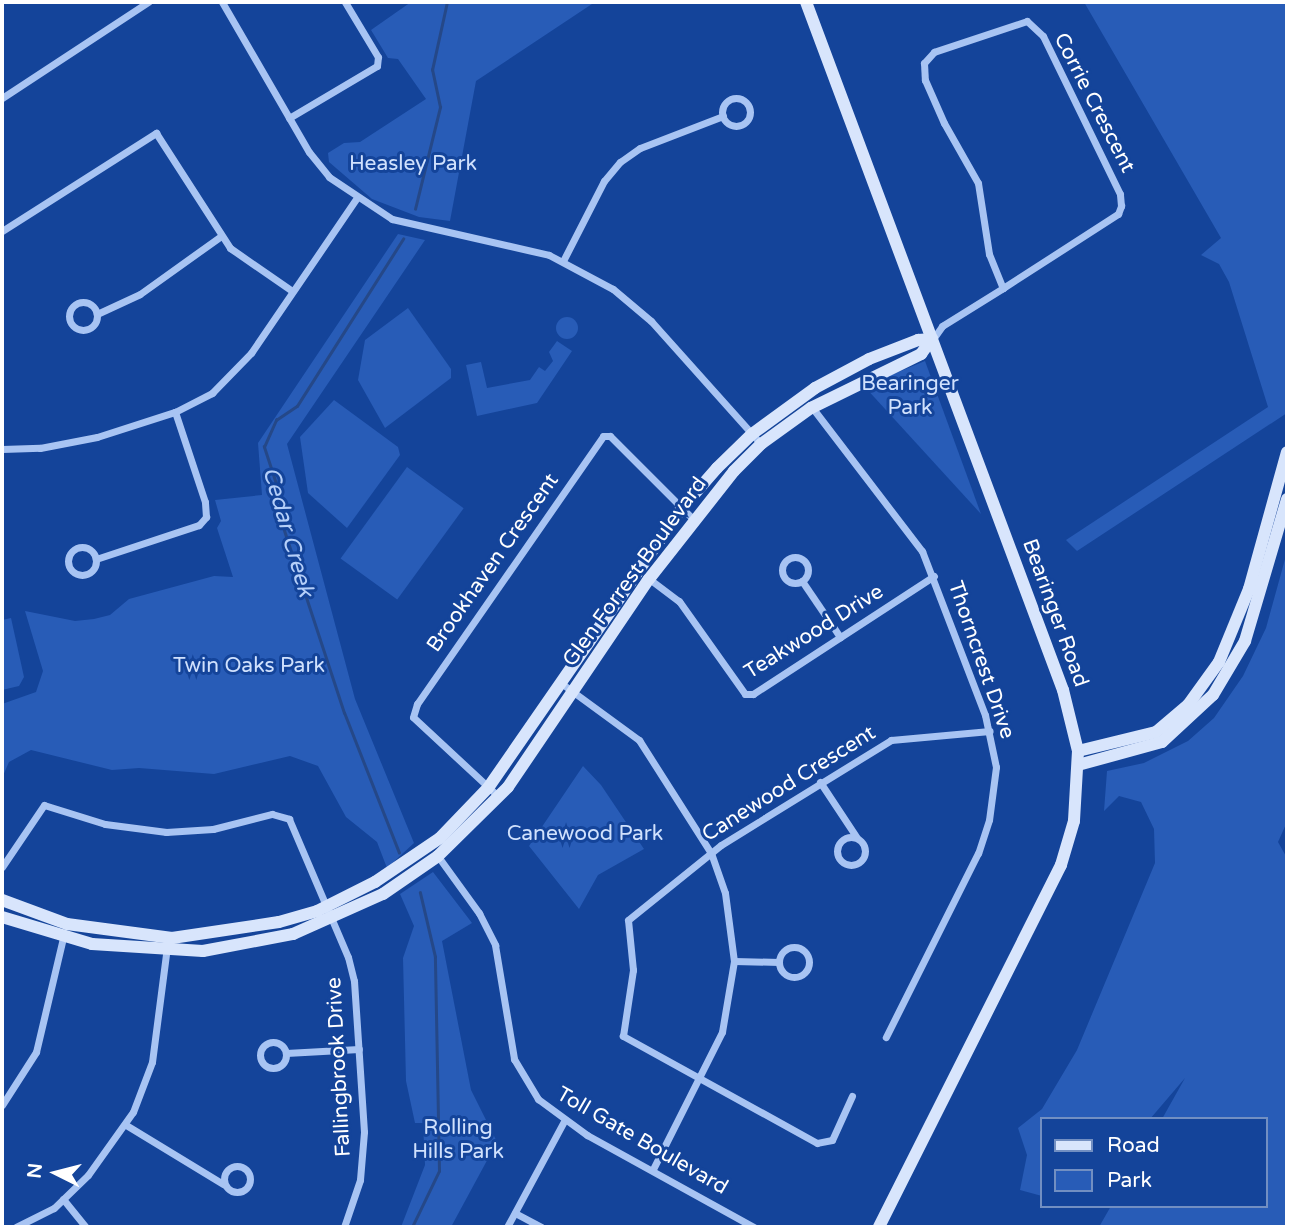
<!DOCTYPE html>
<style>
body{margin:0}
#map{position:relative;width:1289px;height:1229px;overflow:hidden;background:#14449a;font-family:"Varela Round",sans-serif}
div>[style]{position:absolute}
.green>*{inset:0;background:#285cb7;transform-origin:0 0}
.round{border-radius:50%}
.stream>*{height:2.5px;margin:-1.25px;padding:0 1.25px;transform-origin:1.25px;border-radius:1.25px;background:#254888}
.street>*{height:7px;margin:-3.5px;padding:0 3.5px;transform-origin:3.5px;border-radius:3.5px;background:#a8c4f3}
.street>.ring{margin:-3.5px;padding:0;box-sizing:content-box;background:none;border:7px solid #a8c4f3;border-radius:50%}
.secondary>*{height:12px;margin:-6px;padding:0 6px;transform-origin:6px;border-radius:6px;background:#d8e5fc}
span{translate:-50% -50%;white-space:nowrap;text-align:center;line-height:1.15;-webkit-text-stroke:6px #14449a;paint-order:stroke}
.street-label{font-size:21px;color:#fff}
.park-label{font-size:21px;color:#d0e1fd}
.water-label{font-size:23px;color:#b5cff9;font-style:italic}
.frame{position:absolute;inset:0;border:4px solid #fff;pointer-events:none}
.legend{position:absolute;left:1040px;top:1117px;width:228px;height:91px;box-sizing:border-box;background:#14449a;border:2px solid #728fc2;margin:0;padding:9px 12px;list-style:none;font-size:21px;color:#fff}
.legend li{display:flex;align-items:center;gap:14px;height:35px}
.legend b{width:35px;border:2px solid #728fc2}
.north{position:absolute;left:21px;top:1138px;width:70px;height:70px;-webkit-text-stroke:5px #14449a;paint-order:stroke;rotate:276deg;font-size:19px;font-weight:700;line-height:28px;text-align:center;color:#fff}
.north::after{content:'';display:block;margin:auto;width:24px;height:32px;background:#fff;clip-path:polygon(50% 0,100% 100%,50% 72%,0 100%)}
</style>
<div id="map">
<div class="green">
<div style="clip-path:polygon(411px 2px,595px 2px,476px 81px,450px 221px,419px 217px,372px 199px,329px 162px,328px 153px,344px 143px,360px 142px,426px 99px,398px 59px,388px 58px,371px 30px)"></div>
<div style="clip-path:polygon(1084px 2px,1287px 2px,1287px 413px,1077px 551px,1066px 540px,1268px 407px,1229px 282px,1219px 264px,1201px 255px,1221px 238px)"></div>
<div style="clip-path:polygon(398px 234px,425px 240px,287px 444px,355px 699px,414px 843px,387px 868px,377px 842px,346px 817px,318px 766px,290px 756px,214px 774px,139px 768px,112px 770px,31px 750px,9px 762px,2px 778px,2px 704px,36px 692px,43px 671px,25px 611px,75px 621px,94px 619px,110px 615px,129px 599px,214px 576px,233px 577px,217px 528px,221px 521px,215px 500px,262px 495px,258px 443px)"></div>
<div style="clip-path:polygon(408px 308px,451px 369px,451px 378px,385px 428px,358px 380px,365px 340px)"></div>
<div class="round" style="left:556px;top:317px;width:22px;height:22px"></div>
<div style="clip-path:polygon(557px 341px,572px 351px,537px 403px,477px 416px,466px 365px,481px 362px,487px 388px,530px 380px,539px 367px,545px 371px,553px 361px,549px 352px)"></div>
<div style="clip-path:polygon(925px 361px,981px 514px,864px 386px)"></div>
<div style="clip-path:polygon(334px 400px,398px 447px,400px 455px,347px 528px,308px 493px,300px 437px)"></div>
<div style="left:407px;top:467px;width:70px;height:113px;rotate:36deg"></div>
<div style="clip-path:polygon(1287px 552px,1287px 822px,1278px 842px,1287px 858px,1287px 1227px,1099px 1227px,1111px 1206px,1266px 1206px,1266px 1119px,1162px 1119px,1185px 1078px,1150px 1119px,1042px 1119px,1042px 1196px,1020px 1190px,1027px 1155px,1018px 1128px,1042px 1109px,1077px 1050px,1155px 863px,1154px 829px,1141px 802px,1119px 796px,1104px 811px,1107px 771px,1144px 763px,1188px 741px,1214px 718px,1243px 676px,1266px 628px)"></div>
<div style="clip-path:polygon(11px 618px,24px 677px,19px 686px,2px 690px,2px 620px)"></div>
<div style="clip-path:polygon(583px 766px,601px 785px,644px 849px,598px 875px,579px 909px,529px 846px)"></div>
<div style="clip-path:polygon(433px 872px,472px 923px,442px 941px,471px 1090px,497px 1142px,451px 1227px,401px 1227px,425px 1165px,423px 1123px,415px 1123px,406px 1081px,403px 958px,414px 926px,400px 894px)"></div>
</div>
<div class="stream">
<div style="left:415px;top:209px;width:105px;rotate:-76.2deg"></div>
<div style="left:440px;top:107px;width:38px;rotate:-102deg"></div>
<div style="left:432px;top:70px;width:70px;rotate:-77.6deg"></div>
<div style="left:399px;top:853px;width:150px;rotate:-111.4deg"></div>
<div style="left:344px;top:713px;width:212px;rotate:-108.2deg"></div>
<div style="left:278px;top:512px;width:13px;rotate:-77deg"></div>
<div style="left:281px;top:499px;width:55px;rotate:-108.1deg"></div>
<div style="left:264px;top:447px;width:30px;rotate:-66deg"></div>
<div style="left:276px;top:420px;width:25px;rotate:-34deg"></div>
<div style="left:297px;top:406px;width:198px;rotate:-57.6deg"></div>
<div style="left:412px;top:1227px;width:62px;rotate:-64.3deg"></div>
<div style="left:439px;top:1171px;width:214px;rotate:-91.1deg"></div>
<div style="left:435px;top:957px;width:66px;rotate:-103.2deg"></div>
</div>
<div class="street">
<div style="left:222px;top:2px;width:173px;rotate:59.9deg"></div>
<div style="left:309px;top:152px;width:32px;rotate:51deg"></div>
<div style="left:329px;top:177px;width:76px;rotate:33.7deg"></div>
<div style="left:392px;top:219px;width:161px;rotate:12.9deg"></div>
<div style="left:549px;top:255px;width:72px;rotate:28deg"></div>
<div style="left:613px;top:289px;width:50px;rotate:40.1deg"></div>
<div style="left:651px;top:321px;width:165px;rotate:48.2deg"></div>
<div class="ring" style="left:722px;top:98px;width:21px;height:21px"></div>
<div style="left:2px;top:98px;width:175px;rotate:-33.3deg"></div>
<div style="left:289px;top:118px;width:102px;rotate:-30.6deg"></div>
<div style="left:377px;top:66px;width:9px;rotate:-84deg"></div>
<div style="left:378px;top:57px;width:64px;rotate:-121deg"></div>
<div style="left:2px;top:231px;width:183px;rotate:-32.5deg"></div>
<div style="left:156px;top:133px;width:137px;rotate:57.2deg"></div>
<div style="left:230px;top:248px;width:75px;rotate:34.7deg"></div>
<div style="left:563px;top:261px;width:90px;rotate:-62.9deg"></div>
<div style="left:604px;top:181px;width:25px;rotate:-50deg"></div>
<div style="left:620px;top:162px;width:24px;rotate:-35deg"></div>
<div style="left:640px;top:148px;width:89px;rotate:-21.1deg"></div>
<div class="ring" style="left:69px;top:302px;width:21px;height:21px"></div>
<div style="left:97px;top:314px;width:47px;rotate:-24.9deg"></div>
<div style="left:140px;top:294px;width:100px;rotate:-35.6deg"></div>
<div style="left:933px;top:339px;width:16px;rotate:-55deg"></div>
<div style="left:942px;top:326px;width:72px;rotate:-31.9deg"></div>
<div style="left:1003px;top:288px;width:137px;rotate:-32.8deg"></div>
<div style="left:1118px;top:214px;width:9px;rotate:-69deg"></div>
<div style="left:1121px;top:206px;width:12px;rotate:-95deg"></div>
<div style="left:1120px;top:194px;width:176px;rotate:-116deg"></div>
<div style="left:1043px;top:36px;width:22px;rotate:-137deg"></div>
<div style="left:1027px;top:21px;width:98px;rotate:161.6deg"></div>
<div style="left:934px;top:52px;width:15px;rotate:132deg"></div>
<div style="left:924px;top:63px;width:17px;rotate:87deg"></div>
<div style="left:925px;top:80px;width:47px;rotate:66.2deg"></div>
<div style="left:944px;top:123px;width:69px;rotate:60.5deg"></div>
<div style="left:978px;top:183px;width:72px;rotate:81.2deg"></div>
<div style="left:989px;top:254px;width:37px;rotate:68deg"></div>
<div style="left:811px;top:406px;width:183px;rotate:52.6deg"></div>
<div style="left:922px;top:551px;width:176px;rotate:69deg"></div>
<div style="left:985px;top:715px;width:53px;rotate:78.1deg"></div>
<div style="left:996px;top:767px;width:53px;rotate:97.5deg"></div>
<div style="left:989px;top:820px;width:35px;rotate:108deg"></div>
<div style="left:978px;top:853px;width:206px;rotate:116.6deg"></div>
<div style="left:2px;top:449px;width:38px;rotate:-2deg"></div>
<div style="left:40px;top:448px;width:58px;rotate:-10.9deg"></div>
<div style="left:97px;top:437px;width:82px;rotate:-17.8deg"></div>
<div style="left:175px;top:412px;width:42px;rotate:-27.2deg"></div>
<div style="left:212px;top:393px;width:56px;rotate:-45.7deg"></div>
<div style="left:251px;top:353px;width:186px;rotate:-55.7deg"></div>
<div class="ring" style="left:68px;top:547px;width:21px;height:21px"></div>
<div class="ring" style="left:782px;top:557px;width:19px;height:19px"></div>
<div style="left:96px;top:559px;width:108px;rotate:-18.3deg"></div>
<div style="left:199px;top:525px;width:11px;rotate:-49deg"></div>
<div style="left:206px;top:517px;width:15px;rotate:-94deg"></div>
<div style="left:205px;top:502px;width:95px;rotate:-108.4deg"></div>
<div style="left:648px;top:578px;width:39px;rotate:37deg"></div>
<div style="left:679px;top:601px;width:114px;rotate:54.6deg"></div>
<div style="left:745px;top:694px;width:8px"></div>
<div style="left:753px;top:694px;width:216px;rotate:-33.1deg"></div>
<div style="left:802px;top:581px;width:68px;rotate:55.8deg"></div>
<div style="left:561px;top:683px;width:97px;rotate:36.2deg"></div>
<div style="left:639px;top:740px;width:134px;rotate:57.5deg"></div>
<div style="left:711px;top:853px;width:42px;rotate:70.7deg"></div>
<div style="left:725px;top:893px;width:69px;rotate:82.5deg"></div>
<div style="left:734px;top:961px;width:72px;rotate:99.6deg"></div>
<div style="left:722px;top:1032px;width:153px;rotate:116.7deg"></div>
<div style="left:820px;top:782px;width:67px;rotate:56.5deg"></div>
<div style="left:499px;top:797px;width:117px;rotate:-137.1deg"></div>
<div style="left:413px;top:717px;width:14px;rotate:-73deg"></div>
<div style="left:417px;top:704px;width:326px;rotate:-55.2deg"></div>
<div style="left:603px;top:436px;width:7px"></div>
<div style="left:610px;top:436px;width:117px;rotate:45deg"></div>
<div class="ring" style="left:837px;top:837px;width:21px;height:21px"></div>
<div style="left:437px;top:855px;width:72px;rotate:54.1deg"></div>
<div style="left:479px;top:913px;width:36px;rotate:63deg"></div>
<div style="left:495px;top:945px;width:116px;rotate:80.5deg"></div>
<div style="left:514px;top:1059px;width:47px;rotate:59deg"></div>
<div style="left:538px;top:1099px;width:61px;rotate:36.3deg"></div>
<div style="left:587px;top:1135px;width:191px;rotate:28.9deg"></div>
<div style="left:2px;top:867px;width:75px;rotate:-55.9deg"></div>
<div style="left:44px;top:805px;width:64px;rotate:17.3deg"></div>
<div style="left:105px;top:824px;width:62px;rotate:7.5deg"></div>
<div style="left:166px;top:832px;width:47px;rotate:-3.7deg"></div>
<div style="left:213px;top:829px;width:61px;rotate:-14.3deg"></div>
<div style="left:272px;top:814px;width:18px;rotate:16deg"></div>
<div style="left:289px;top:819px;width:150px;rotate:66.9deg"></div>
<div style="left:348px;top:957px;width:25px;rotate:76deg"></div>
<div style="left:354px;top:981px;width:151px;rotate:86.2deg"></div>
<div style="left:364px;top:1132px;width:48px;rotate:94.8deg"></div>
<div style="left:360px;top:1180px;width:50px;rotate:108.8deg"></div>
<div class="ring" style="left:779px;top:947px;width:23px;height:23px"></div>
<div style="left:734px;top:961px;width:45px;rotate:1.3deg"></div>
<div class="ring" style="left:260px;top:1042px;width:19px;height:19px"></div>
<div style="left:286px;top:1053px;width:73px;rotate:-3.1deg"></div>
<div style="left:852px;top:1096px;width:48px;rotate:114.4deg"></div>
<div style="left:832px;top:1140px;width:15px;rotate:169deg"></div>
<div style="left:817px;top:1143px;width:222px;rotate:-151.1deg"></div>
<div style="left:623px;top:1036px;width:67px;rotate:-81.4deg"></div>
<div style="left:633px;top:970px;width:50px;rotate:-95.7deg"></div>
<div style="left:628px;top:920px;width:119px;rotate:-38.9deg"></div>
<div style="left:721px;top:845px;width:200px;rotate:-31.7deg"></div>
<div style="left:891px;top:740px;width:99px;rotate:-5.2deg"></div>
<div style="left:2px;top:1105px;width:63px;rotate:-57.3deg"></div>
<div style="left:36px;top:1052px;width:121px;rotate:-76.7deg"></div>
<div style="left:126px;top:1125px;width:114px;rotate:31.3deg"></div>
<div class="ring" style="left:224px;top:1166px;width:19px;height:19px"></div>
<div style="left:63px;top:1199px;width:36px;rotate:51deg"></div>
<div style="left:515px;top:1213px;width:30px;rotate:28deg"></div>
<div style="left:16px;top:1227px;width:42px;rotate:-26.6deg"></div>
<div style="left:54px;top:1208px;width:47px;rotate:-44.1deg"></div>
<div style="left:88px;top:1175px;width:77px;rotate:-54.5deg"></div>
<div style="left:133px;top:1112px;width:53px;rotate:-69.2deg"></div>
<div style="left:152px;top:1062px;width:117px;rotate:-82.6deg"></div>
<div style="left:507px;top:1227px;width:120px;rotate:-61.7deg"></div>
</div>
<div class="secondary">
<div style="left:806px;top:2px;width:734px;rotate:69.52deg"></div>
<div style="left:1063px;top:690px;width:63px;rotate:76.2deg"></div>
<div style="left:1078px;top:751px;width:70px;rotate:93.3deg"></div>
<div style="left:1074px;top:821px;width:46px;rotate:106.5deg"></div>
<div style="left:1061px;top:865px;width:405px;rotate:116.7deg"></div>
<div style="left:1078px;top:751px;width:80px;rotate:-13.7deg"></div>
<div style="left:1156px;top:732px;width:42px;rotate:-40.2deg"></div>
<div style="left:1188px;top:705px;width:53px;rotate:-54.2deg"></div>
<div style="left:1219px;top:662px;width:79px;rotate:-67.7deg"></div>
<div style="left:1249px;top:589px;width:142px;rotate:-74.5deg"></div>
<div style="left:1078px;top:765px;width:87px;rotate:-15.3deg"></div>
<div style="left:1162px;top:742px;width:69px;rotate:-42.7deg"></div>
<div style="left:1213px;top:695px;width:63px;rotate:-59.3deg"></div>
<div style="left:1245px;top:641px;width:148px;rotate:-73.5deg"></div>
<div style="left:2px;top:900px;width:69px;rotate:20.3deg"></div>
<div style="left:67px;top:924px;width:106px;rotate:7.6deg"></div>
<div style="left:172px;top:938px;width:108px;rotate:-8.5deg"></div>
<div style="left:279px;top:922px;width:40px;rotate:-16deg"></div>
<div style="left:317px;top:911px;width:65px;rotate:-26.6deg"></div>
<div style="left:375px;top:882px;width:78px;rotate:-34.1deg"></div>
<div style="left:440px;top:838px;width:69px;rotate:-46.2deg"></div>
<div style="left:488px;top:788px;width:341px;rotate:-55.3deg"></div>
<div style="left:682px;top:508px;width:53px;rotate:-48.8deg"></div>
<div style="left:717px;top:468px;width:49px;rotate:-44.2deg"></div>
<div style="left:752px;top:434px;width:78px;rotate:-36.1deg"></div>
<div style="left:815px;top:388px;width:61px;rotate:-28.2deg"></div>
<div style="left:869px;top:359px;width:53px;rotate:-21.2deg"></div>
<div style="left:918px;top:340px;width:14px;rotate:-4deg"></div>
<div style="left:2px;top:917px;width:94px;rotate:16.7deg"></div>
<div style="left:92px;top:944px;width:111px;rotate:3.6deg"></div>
<div style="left:203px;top:951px;width:92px;rotate:-10.7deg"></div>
<div style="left:293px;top:934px;width:98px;rotate:-24deg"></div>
<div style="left:383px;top:894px;width:67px;rotate:-34.6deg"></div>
<div style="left:438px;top:856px;width:98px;rotate:-44.6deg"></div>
<div style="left:508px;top:787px;width:251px;rotate:-55.9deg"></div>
<div style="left:649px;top:579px;width:137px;rotate:-51.8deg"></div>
<div style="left:734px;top:471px;width:38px;rotate:-45deg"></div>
<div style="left:761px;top:444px;width:62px;rotate:-35.8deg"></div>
<div style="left:811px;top:408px;width:123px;rotate:-26.1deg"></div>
<div style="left:921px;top:354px;width:19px;rotate:-54deg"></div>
</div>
<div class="street-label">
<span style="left:1094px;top:103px;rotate:63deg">Corrie Crescent</span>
<span style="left:493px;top:563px;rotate:-55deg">Brookhaven Crescent</span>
<span style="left:635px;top:572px;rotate:-54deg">Glen Forrest Boulevard</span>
<span style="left:1055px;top:613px;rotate:70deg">Bearinger Road</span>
<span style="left:814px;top:632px;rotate:-32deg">Teakwood Drive</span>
<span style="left:981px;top:660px;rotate:71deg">Thorncrest Drive</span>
<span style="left:789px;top:784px;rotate:-32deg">Canewood Crescent</span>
<span style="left:339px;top:1067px;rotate:-93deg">Fallingbrook Drive</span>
<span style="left:642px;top:1141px;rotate:30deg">Toll Gate Boulevard</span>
</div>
<div class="park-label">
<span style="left:413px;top:164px">Heasley Park</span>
<span style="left:910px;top:396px">Bearinger<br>Park</span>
<span style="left:249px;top:666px">Twin Oaks Park</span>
<span style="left:585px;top:834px">Canewood Park</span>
<span style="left:458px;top:1140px">Rolling<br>Hills Park</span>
</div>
<div class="water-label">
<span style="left:288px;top:532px;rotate:74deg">Cedar Creek</span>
</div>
<div class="frame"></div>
<ul class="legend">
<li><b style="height:9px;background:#d8e5fc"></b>Road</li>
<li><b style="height:19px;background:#285cb7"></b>Park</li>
</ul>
<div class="north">N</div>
</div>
